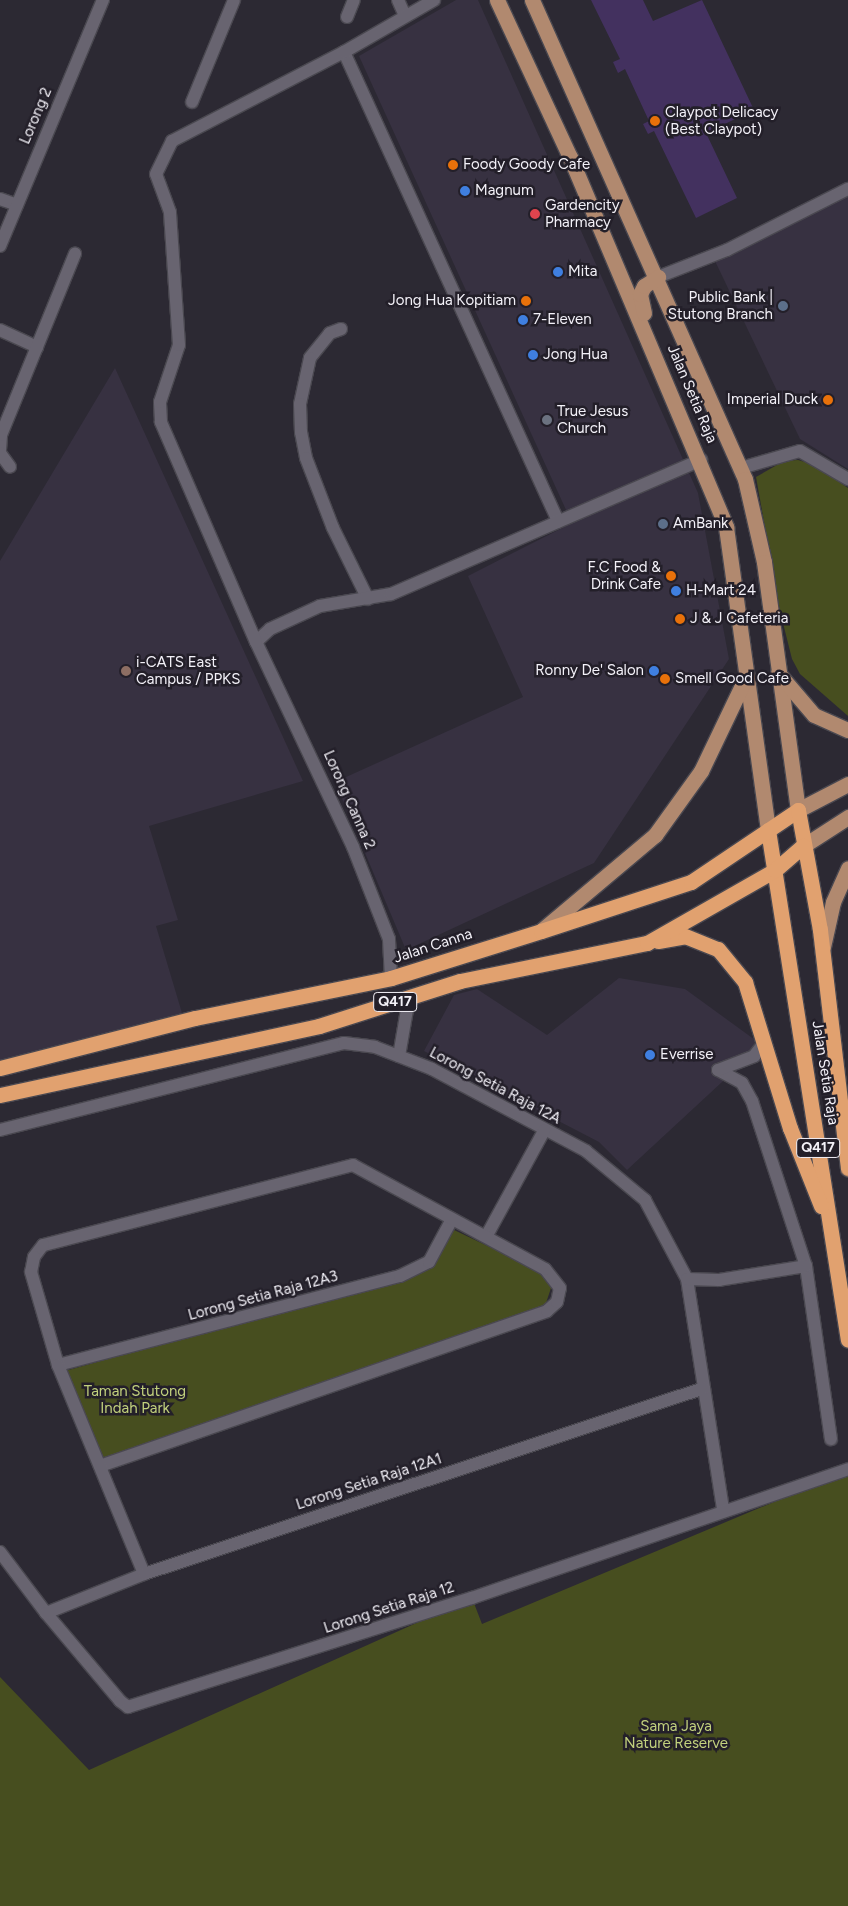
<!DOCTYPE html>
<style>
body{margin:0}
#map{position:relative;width:848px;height:1906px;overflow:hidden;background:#2c2933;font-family:Figtree,sans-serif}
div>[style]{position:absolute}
.built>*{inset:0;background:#373141}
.green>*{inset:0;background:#474e1f}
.building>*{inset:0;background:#43315f}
.roads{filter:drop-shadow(1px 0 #4a4850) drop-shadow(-1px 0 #4a4850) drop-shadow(0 1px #4a4850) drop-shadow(0 -1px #4a4850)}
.street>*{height:12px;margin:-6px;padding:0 6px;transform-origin:6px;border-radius:6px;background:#686470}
.primary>*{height:15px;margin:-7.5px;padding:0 7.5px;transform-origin:7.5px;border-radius:7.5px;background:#b1896f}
.highway>*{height:15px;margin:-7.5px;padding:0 7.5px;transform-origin:7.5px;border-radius:7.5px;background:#e1a16f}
.dots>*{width:14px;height:14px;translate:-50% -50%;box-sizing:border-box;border:2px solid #231f29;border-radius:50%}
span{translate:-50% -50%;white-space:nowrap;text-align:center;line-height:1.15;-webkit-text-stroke:5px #231f29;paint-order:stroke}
.shield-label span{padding:1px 4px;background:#231f29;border:1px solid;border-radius:4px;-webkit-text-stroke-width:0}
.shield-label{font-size:14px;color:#f3f1f8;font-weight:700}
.poi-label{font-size:15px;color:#f3f1f8}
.left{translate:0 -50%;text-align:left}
.right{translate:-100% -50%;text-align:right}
.street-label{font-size:15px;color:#f3f1f8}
.park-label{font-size:15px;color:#c2d17d}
</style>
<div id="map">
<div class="built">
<div style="clip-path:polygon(456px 0,478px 0,698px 493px,729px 659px,594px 863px,406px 950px,335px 782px,523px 697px,468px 576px,572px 523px,359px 56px)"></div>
<div style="clip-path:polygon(848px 193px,848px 469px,800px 439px,715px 261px)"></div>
<div style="clip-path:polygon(115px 368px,303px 781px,149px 826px,178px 920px,156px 926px,182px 1013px,0 1064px,0 561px)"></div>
<div style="clip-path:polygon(619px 978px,685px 989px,762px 1045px,627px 1170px,599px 1142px,424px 1051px,454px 995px,477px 989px,547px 1035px)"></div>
</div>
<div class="green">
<div style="clip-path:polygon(798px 460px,812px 464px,848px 488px,848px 716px,800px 674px,792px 659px,780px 611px,756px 477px,784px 461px)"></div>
<div style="clip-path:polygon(452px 1229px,540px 1271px,552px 1285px,545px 1306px,192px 1431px,103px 1458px,65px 1371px,377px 1284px,429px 1263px)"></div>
<div style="clip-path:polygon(848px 1471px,848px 1906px,0 1906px,0 1677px,89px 1770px,472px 1598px,482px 1624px)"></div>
</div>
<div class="building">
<div style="clip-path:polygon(591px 0,643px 0,653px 21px,702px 0,754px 110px,706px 133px,737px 198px,696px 218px,654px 131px,648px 134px,643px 124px,649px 121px,625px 69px,618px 73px,613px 62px,620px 59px)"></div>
</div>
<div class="roads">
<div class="street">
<div style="left:398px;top:0;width:17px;rotate:66deg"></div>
<div style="left:347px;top:17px;width:18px;rotate:-68deg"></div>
<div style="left:344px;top:52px;width:516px;rotate:65.47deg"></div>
<div style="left:192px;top:102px;width:110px;rotate:-67.6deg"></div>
<div style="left:0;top:199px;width:18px;rotate:19deg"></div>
<div style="left:0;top:246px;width:267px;rotate:-67.3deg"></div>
<div style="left:658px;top:277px;width:74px;rotate:-21.4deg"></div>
<div style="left:727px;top:250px;width:136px;rotate:-26.8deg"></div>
<div style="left:341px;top:329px;width:12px;rotate:160deg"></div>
<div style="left:330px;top:333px;width:32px;rotate:129deg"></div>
<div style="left:310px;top:358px;width:47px;rotate:102.3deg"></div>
<div style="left:300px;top:404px;width:28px;rotate:88deg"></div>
<div style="left:301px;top:432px;width:26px;rotate:79deg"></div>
<div style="left:306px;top:458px;width:75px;rotate:68.9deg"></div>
<div style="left:333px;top:528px;width:79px;rotate:63.8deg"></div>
<div style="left:0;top:330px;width:41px;rotate:24.7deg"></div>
<div style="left:0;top:450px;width:15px;rotate:-86deg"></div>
<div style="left:1px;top:435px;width:196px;rotate:-67.8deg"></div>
<div style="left:0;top:453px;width:17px;rotate:54deg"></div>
<div style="left:741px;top:468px;width:61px;rotate:-16.1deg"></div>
<div style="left:800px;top:451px;width:56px;rotate:30.3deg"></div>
<div style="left:256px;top:642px;width:19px;rotate:-43deg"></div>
<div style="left:270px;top:629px;width:55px;rotate:-24.7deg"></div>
<div style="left:320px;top:606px;width:72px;rotate:-9.6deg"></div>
<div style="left:391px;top:594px;width:338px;rotate:-23.4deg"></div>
<div style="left:391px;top:978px;width:39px;rotate:-93deg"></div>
<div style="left:389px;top:939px;width:99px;rotate:-111.4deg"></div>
<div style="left:353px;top:847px;width:227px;rotate:-115.3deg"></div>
<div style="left:256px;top:642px;width:240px;rotate:-113.4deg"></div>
<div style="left:161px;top:422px;width:20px;rotate:-93deg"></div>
<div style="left:160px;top:402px;width:60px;rotate:-71.6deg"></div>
<div style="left:179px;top:345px;width:133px;rotate:-93.9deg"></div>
<div style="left:170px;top:212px;width:40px;rotate:-110.2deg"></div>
<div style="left:156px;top:174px;width:37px;rotate:-64deg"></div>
<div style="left:172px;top:141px;width:194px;rotate:-27.4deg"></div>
<div style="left:344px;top:52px;width:104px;rotate:-30deg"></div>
<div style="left:399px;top:1056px;width:59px;rotate:-80.2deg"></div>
<div style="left:718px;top:1070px;width:27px;rotate:28deg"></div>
<div style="left:742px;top:1083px;width:21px;rotate:61deg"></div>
<div style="left:752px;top:1101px;width:174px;rotate:71.9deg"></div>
<div style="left:806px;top:1266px;width:175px;rotate:81.8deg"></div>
<div style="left:718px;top:1070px;width:39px;rotate:-21deg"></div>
<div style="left:754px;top:1056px;width:16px;rotate:-52deg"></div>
<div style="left:0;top:1130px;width:355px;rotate:-14.2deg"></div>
<div style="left:344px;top:1043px;width:31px;rotate:7deg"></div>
<div style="left:375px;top:1047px;width:61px;rotate:21.1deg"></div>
<div style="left:432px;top:1069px;width:174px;rotate:28deg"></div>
<div style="left:586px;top:1151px;width:77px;rotate:39.7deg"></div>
<div style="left:645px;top:1200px;width:89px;rotate:62deg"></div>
<div style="left:687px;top:1279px;width:234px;rotate:81.1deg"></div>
<div style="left:487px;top:1235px;width:119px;rotate:-61.3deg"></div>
<div style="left:687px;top:1279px;width:32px;rotate:2deg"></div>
<div style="left:719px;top:1280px;width:88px;rotate:-9.1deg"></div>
<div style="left:58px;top:1365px;width:353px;rotate:-14.6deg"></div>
<div style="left:400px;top:1276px;width:32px;rotate:-26deg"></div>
<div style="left:429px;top:1262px;width:47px;rotate:-61.8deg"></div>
<div style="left:100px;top:1466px;width:473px;rotate:-19.1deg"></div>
<div style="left:547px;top:1311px;width:13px;rotate:-42deg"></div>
<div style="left:557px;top:1302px;width:14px;rotate:-78deg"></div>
<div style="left:560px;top:1288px;width:24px;rotate:-128deg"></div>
<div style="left:545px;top:1269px;width:218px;rotate:-151.6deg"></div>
<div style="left:353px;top:1165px;width:320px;rotate:165.5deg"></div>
<div style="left:43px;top:1245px;width:15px;rotate:127deg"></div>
<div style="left:34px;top:1257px;width:15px;rotate:101deg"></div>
<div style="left:31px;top:1272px;width:97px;rotate:73.8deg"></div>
<div style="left:58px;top:1365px;width:226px;rotate:67.6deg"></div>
<div style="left:0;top:1552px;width:76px;rotate:53deg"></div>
<div style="left:46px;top:1613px;width:115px;rotate:49.9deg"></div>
<div style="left:120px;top:1701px;width:10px;rotate:37deg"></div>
<div style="left:128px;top:1707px;width:361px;rotate:-17.6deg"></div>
<div style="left:472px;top:1598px;width:398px;rotate:-18.9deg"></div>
<div style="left:46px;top:1613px;width:105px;rotate:-21.7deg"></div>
<div style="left:144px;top:1574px;width:590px;rotate:-18.37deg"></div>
</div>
<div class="primary">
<div style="left:497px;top:0;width:173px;rotate:65.1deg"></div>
<div style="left:570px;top:157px;width:402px;rotate:67.1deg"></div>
<div style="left:726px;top:527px;width:306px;rotate:82.1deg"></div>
<div style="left:532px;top:0;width:524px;rotate:66.03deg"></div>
<div style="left:745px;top:479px;width:85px;rotate:77.1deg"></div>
<div style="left:764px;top:562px;width:250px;rotate:82.2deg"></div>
<div style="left:798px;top:810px;width:56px;rotate:-27.5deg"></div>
<div style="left:644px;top:313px;width:19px;rotate:-102deg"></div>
<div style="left:640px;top:294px;width:9px;rotate:-63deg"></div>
<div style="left:644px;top:286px;width:17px;rotate:-33deg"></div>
<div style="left:778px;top:673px;width:55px;rotate:49.4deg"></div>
<div style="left:814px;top:715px;width:37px;rotate:24deg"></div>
<div style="left:803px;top:846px;width:54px;rotate:-32.8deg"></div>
<div style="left:542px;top:930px;width:148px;rotate:-40.1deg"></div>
<div style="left:655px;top:835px;width:79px;rotate:-54.3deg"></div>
<div style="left:701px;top:771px;width:102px;rotate:-64.4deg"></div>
<div style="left:823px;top:947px;width:46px;rotate:-77.5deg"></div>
<div style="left:833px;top:902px;width:37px;rotate:-66deg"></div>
</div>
<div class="highway">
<div style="left:768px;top:830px;width:516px;rotate:81.09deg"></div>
<div style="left:658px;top:941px;width:27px;rotate:-10deg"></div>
<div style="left:685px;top:936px;width:35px;rotate:22deg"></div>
<div style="left:718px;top:949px;width:43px;rotate:50.7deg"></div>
<div style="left:745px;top:982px;width:153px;rotate:72.9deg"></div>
<div style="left:790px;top:1128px;width:84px;rotate:68.3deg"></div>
<div style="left:0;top:1068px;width:201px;rotate:-14.4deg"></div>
<div style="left:195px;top:1018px;width:200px;rotate:-11.5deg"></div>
<div style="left:391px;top:978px;width:157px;rotate:-17.4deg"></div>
<div style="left:541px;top:931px;width:158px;rotate:-18.1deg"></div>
<div style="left:691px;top:882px;width:129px;rotate:-33.9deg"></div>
<div style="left:798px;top:810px;width:122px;rotate:79.6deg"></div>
<div style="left:820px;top:930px;width:240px;rotate:83.3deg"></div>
<div style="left:0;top:1095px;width:326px;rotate:-12.2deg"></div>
<div style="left:319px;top:1026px;width:148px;rotate:-17.7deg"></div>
<div style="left:460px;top:981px;width:191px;rotate:-11.5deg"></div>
<div style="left:647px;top:943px;width:147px;rotate:-29.7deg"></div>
<div style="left:775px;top:870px;width:37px;rotate:-41deg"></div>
</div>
</div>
<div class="dots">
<div style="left:655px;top:121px;background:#e8710a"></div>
<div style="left:453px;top:165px;background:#e8710a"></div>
<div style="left:465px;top:191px;background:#3f7fe0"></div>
<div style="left:535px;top:214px;background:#e0444e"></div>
<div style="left:558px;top:272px;background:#3f7fe0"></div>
<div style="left:526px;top:301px;background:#e8710a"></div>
<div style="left:783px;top:306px;background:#5c6f8a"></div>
<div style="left:523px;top:320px;background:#3f7fe0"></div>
<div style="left:533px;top:355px;background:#3f7fe0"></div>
<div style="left:828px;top:400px;background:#e8710a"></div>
<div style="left:547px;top:420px;background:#6b7280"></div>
<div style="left:663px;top:524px;background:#5c6f8a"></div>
<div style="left:671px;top:576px;background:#e8710a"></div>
<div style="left:676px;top:591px;background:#3f7fe0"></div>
<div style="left:680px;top:619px;background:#e8710a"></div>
<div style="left:126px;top:671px;background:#8d6e63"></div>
<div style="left:654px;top:671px;background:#3f7fe0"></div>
<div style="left:665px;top:679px;background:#e8710a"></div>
<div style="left:650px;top:1055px;background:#3f7fe0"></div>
</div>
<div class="shield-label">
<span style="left:395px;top:1002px">Q417</span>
<span style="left:818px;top:1148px">Q417</span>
</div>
<div class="poi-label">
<span class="left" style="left:665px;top:121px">Claypot Delicacy<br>(Best Claypot)</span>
<span class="left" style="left:463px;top:165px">Foody Goody Cafe</span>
<span class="left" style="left:475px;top:191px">Magnum</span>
<span class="left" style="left:545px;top:214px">Gardencity<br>Pharmacy</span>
<span class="left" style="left:568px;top:272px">Mita</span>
<span class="right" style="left:773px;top:306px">Public Bank |<br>Stutong Branch</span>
<span class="right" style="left:516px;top:301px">Jong Hua Kopitiam</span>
<span class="left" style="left:533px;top:320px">7-Eleven</span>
<span class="left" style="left:543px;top:355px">Jong Hua</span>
<span class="right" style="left:818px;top:400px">Imperial Duck</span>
<span class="left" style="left:557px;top:420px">True Jesus<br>Church</span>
<span class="left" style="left:673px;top:524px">AmBank</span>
<span class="right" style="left:661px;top:576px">F.C Food &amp;<br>Drink Cafe</span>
<span class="left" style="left:686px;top:591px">H-Mart 24</span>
<span class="left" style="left:690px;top:619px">J &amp; J Cafeteria</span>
<span class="left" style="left:136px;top:671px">i-CATS East<br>Campus / PPKS</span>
<span class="right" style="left:644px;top:671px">Ronny De' Salon</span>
<span class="left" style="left:675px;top:679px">Smell Good Cafe</span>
<span class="left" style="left:660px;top:1055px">Everrise</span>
</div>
<div class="street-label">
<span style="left:36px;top:116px;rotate:-67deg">Lorong 2</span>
<span style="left:692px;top:394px;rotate:67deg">Jalan Setia Raja</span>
<span style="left:349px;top:800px;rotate:66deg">Lorong Canna 2</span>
<span style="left:433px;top:946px;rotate:-18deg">Jalan Canna</span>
<span style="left:825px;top:1073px;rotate:81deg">Jalan Setia Raja</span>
<span style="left:495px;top:1086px;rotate:28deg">Lorong Setia Raja 12A</span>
<span style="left:263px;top:1296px;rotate:-15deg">Lorong Setia Raja 12A3</span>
<span style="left:369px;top:1482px;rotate:-18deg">Lorong Setia Raja 12A1</span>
<span style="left:389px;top:1608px;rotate:-18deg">Lorong Setia Raja 12</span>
</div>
<div class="park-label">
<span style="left:135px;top:1400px">Taman Stutong<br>Indah Park</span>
<span style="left:676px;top:1735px">Sama Jaya<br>Nature Reserve</span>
</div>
</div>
